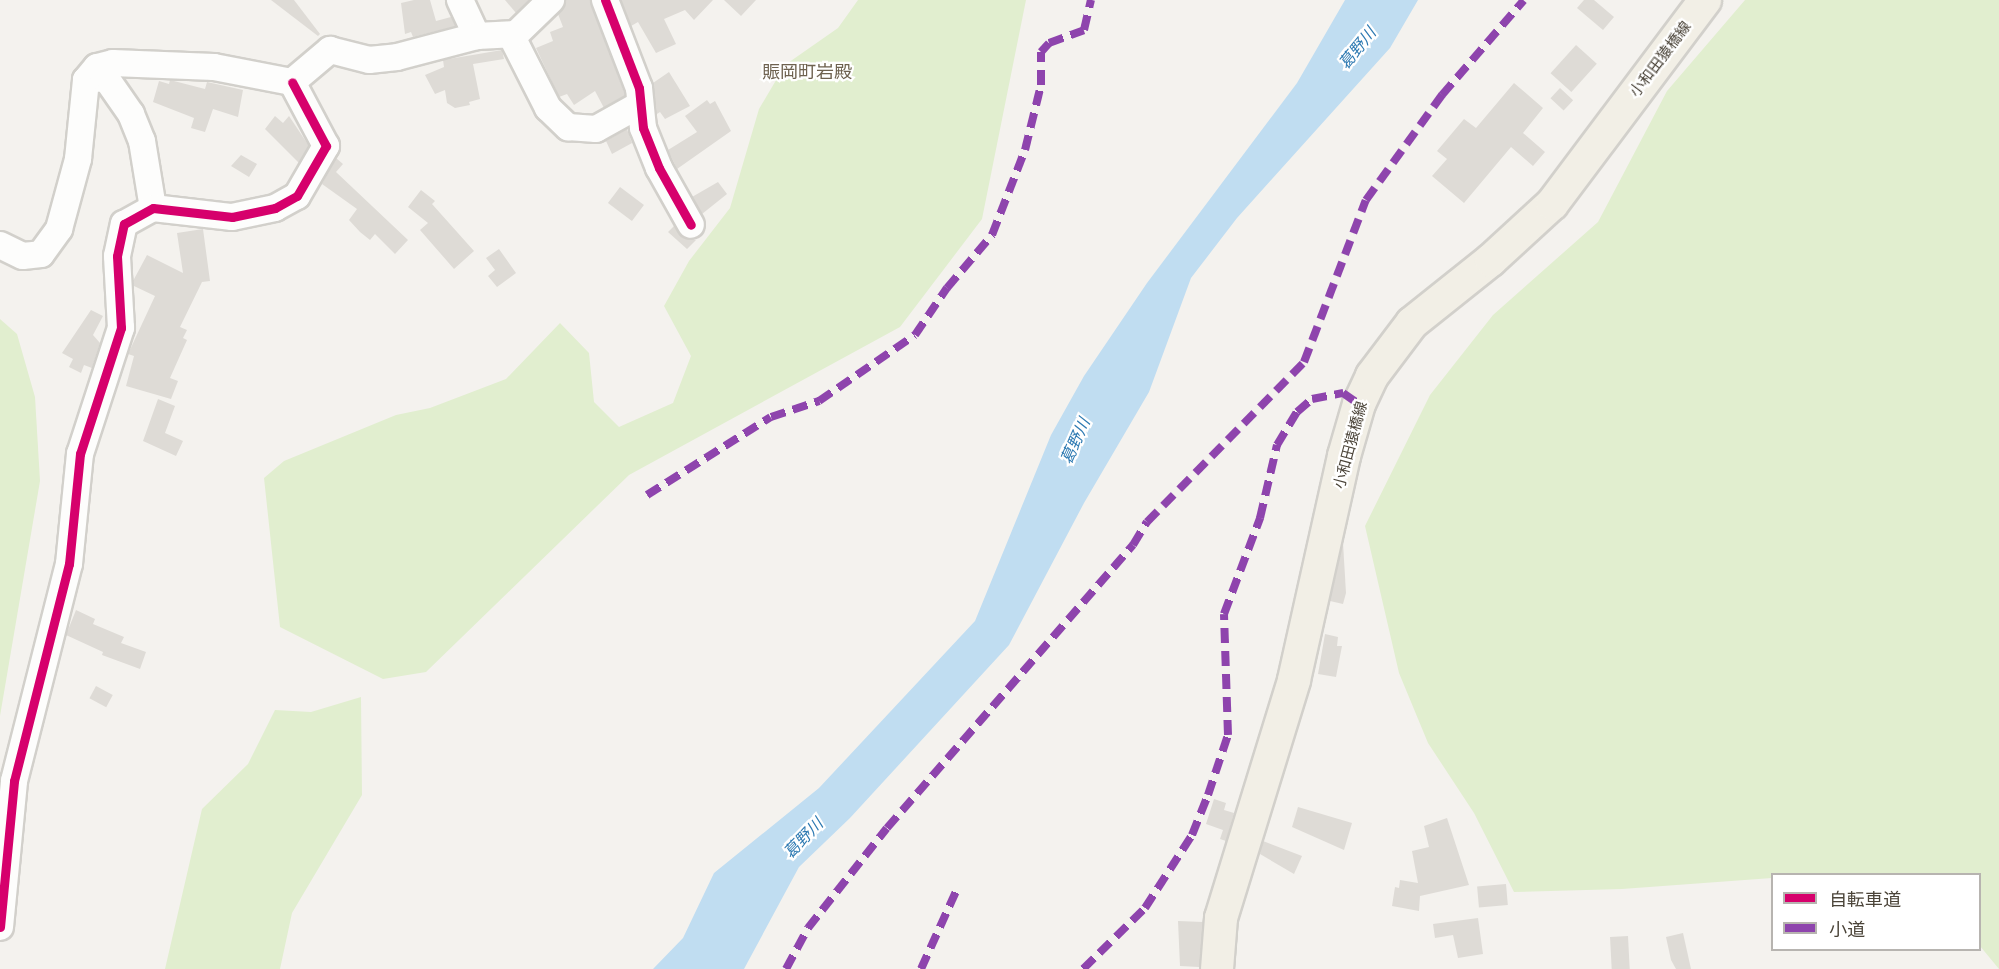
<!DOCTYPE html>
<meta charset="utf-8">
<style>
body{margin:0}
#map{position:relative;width:1999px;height:969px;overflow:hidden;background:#f4f2ee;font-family:Inter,"Noto Sans JP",sans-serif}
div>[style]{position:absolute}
.green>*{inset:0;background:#e1eecf}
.water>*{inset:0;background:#c0ddf1}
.building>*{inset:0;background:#dedbd6;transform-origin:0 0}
.roads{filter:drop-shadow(2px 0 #d2d0cb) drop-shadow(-2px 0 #d2d0cb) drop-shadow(0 2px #d2d0cb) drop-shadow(0 -2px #d2d0cb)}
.minor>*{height:26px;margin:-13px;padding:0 13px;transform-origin:13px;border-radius:13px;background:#fdfdfc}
.major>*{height:32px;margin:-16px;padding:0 16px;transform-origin:16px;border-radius:16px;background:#f2efe6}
.quiet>*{height:8px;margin-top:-4px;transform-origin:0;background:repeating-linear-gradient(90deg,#8e44ad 0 15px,transparent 0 23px)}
.cycleway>*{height:9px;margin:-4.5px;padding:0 4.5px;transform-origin:4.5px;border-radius:4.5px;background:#d6006c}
span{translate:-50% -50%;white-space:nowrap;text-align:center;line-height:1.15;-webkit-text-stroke:4.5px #fff;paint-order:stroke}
.street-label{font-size:15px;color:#4b4439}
.water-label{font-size:16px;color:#2e7ab2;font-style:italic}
.quarter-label{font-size:18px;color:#6e6250}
.legend{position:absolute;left:1771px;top:873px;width:210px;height:78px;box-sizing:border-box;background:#fff;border:2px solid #b7b4b0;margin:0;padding:8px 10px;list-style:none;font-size:18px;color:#4b4439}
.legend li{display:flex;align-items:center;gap:12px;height:30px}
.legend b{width:30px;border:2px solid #b7b4b0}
</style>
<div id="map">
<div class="green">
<div style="clip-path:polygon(858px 0,1026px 0,982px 219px,900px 327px,629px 475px,426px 672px,383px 679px,280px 627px,264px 478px,284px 461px,396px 415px,430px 408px,506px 379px,560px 323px,589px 353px,594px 402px,619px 427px,673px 403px,691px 356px,664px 306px,689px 261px,730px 208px,759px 109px,785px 65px,838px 28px)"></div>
<div style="clip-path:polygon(1745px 0,1999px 0,1999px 969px,1980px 946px,1980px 874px,1772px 874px,1772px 878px,1622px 889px,1514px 892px,1474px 813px,1428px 743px,1399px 673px,1365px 526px,1430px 395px,1493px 315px,1598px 222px,1667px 91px)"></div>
<div style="clip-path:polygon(0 319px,17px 334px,35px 397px,40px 481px,0 716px)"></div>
<div style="clip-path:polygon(361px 697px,362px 795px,292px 913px,280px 969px,165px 969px,202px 809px,248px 764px,275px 710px,311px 712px)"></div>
</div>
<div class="water">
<div style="clip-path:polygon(1345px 0,1418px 0,1390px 48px,1237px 218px,1191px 278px,1149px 392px,1084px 503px,1009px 645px,850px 818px,799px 867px,744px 969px,653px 969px,683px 938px,714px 873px,819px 788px,975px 621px,1051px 435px,1084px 376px,1147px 283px,1297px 83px)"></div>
</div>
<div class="building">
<div style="clip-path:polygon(271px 0,294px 0,320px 34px,318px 36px)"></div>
<div style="clip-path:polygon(414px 0,430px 0,436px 21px,451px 17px,456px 26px,413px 37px,411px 32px,405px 34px,401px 3px)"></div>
<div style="clip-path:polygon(505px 0,529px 0,516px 13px)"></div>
<div style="clip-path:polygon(566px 0,590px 0,624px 92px,625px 96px,604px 108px,595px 91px,574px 105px,567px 94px,559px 97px,536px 48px,553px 41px,550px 32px,563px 27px,558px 14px)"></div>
<div style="clip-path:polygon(621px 0,713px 0,694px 20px,685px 10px,664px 19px,676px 44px,656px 53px,638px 22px,631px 26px)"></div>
<div style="clip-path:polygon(724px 0,756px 0,741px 16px)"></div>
<div style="clip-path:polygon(1584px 0,1594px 0,1614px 17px,1603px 30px,1577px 8px)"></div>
<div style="left:1576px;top:45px;width:28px;height:38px;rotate:42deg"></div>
<div style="clip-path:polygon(502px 50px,504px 59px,473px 64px,480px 99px,469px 102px,470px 105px,455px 108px,447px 103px,445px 90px,435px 94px,425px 75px,444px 67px,443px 60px)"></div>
<div style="clip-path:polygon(669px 72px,690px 106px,665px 119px,660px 112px,657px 114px,653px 83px)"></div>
<div style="clip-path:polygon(170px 80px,205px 89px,207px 82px,243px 90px,238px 117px,213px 109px,205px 132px,191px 128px,194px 118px,153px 102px,159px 81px,169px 84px)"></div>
<div style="clip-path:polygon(1514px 83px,1543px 108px,1523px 133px,1545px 152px,1533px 166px,1511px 147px,1464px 203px,1432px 176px,1447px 159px,1437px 151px,1464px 119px,1476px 128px)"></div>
<div style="left:1560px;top:88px;width:18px;height:14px;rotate:43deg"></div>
<div style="clip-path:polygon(707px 100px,710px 104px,715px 101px,731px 131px,677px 169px,668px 150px,697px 132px,685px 116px)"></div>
<div style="clip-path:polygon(275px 116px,283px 123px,289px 116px,309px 146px,299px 163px,265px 129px)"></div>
<div style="clip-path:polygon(627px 129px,632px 143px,612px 154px,606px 141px)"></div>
<div style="clip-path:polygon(241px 155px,257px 164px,249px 177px,231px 166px)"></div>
<div style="clip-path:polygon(336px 158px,343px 164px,336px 172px,408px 240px,395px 254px,375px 234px,370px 240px,360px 232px,349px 220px,357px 209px,322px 184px)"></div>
<div style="clip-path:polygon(718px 182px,727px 194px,702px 214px,692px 197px)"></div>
<div style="left:620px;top:187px;width:30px;height:20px;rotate:37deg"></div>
<div style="clip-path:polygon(421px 190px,435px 201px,432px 204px,474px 251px,454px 269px,420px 230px,428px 223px,408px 207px)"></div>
<div style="clip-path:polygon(674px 226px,683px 238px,696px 240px,687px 249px,668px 232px)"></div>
<div style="clip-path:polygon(203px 229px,210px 281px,202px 282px,180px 327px,187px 330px,183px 338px,187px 340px,170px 378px,178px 381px,171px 399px,126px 386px,134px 356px,128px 354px,155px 296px,134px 286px,133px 281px,147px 255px,183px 273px,177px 233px)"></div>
<div style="clip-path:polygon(499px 249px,516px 273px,497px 287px,488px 276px,495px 270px,486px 258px)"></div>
<div style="clip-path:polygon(91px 310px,103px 316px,93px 335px,100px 343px,92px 368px,84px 365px,81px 373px,69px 367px,73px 359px,62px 353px)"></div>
<div style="clip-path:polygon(158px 399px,175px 406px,165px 433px,183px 441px,176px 456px,143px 441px)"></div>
<div style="clip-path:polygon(1343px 543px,1346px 593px,1343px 604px,1330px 601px)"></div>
<div style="clip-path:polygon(76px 610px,95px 619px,93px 624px,124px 637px,121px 643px,146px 652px,140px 669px,102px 655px,103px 652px,66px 635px)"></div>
<div style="clip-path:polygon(1325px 634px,1338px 637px,1337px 646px,1342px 646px,1336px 677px,1318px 674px)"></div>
<div style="left:96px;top:686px;width:19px;height:14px;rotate:28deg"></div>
<div style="clip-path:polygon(1214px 799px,1226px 803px,1224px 810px,1234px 813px,1226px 841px,1220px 839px,1223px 830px,1206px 824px)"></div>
<div style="clip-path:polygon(1298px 807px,1352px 823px,1344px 850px,1292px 827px)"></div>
<div style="clip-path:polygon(1447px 818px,1469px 885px,1420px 896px,1419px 911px,1392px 906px,1395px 887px,1399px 888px,1400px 880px,1418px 883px,1412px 851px,1429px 847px,1424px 826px)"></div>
<div style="clip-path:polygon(1263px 841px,1302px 856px,1294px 874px,1260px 854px)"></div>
<div style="left:1506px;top:884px;width:21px;height:29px;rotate:85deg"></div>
<div style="clip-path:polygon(1478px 918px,1483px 954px,1458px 958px,1453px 935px,1435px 938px,1433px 924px)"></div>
<div style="clip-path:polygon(1178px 921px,1203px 922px,1199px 967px,1180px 966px)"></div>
<div style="clip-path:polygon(1683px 933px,1691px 969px,1676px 969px,1671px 960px,1666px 937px)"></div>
<div style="left:1628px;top:936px;width:33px;height:18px;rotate:87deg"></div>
</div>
<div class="roads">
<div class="minor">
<div style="left:460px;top:0;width:40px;rotate:65deg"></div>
<div style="left:605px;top:0;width:94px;rotate:68.9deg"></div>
<div style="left:639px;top:88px;width:40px;rotate:84.3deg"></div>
<div style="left:643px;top:128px;width:43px;rotate:68.2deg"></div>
<div style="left:659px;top:168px;width:65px;rotate:60.7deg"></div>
<div style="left:511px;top:35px;width:82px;rotate:63.1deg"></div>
<div style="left:548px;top:108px;width:28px;rotate:44deg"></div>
<div style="left:568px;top:127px;width:28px;rotate:4deg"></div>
<div style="left:596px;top:129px;width:49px;rotate:-29.2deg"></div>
<div style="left:86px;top:80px;width:20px;rotate:-6deg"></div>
<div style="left:106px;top:78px;width:44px;rotate:55.2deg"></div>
<div style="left:131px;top:114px;width:29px;rotate:68deg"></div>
<div style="left:142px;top:141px;width:68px;rotate:80.7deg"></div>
<div style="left:292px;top:82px;width:50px;rotate:-40.1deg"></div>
<div style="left:330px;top:50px;width:40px;rotate:14.4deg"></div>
<div style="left:369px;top:60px;width:28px;rotate:-6deg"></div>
<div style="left:397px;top:57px;width:83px;rotate:-14.7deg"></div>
<div style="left:477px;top:36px;width:39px;rotate:-3deg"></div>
<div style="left:516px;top:34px;width:49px;rotate:-44.2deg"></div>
<div style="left:0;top:245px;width:25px;rotate:26deg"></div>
<div style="left:23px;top:256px;width:18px;rotate:-6deg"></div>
<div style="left:41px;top:254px;width:31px;rotate:-54deg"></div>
<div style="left:59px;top:229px;width:73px;rotate:-74.8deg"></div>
<div style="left:78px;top:159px;width:79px;rotate:-84.2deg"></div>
<div style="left:86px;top:80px;width:17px;rotate:-50deg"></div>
<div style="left:97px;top:67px;width:16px;rotate:-14deg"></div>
<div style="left:113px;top:63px;width:101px;rotate:2.3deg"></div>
<div style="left:214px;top:67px;width:79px;rotate:10.9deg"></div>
<div style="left:0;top:927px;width:147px;rotate:-84.5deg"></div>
<div style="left:14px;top:781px;width:224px;rotate:-75.8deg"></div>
<div style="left:69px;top:564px;width:111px;rotate:-84.3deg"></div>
<div style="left:80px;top:454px;width:133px;rotate:-72deg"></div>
<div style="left:121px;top:328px;width:72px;rotate:-93.2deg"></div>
<div style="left:117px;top:256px;width:33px;rotate:-78deg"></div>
<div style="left:124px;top:224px;width:33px;rotate:-29deg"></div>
<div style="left:153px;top:208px;width:80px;rotate:6.5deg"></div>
<div style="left:232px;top:217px;width:44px;rotate:-11.8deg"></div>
<div style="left:275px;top:208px;width:25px;rotate:-29deg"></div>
<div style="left:297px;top:196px;width:58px;rotate:-59.9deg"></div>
<div style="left:326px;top:146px;width:72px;rotate:-118deg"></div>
</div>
<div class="major">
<div style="left:1217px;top:969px;width:51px;rotate:-85.5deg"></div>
<div style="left:1221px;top:918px;width:249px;rotate:-72.9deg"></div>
<div style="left:1294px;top:680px;width:230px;rotate:-77.4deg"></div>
<div style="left:1344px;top:456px;width:54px;rotate:-73.9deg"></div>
<div style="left:1359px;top:404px;width:31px;rotate:-65deg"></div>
<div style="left:1372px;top:376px;width:66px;rotate:-53deg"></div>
<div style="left:1412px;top:323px;width:101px;rotate:-38.6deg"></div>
<div style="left:1491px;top:260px;width:83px;rotate:-42.6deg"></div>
<div style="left:1552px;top:204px;width:255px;rotate:-53.1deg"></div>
</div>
</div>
<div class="quiet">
<div style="left:647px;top:495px;width:146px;rotate:-32.2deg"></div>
<div style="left:771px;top:417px;width:51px;rotate:-18.4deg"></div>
<div style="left:819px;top:401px;width:116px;rotate:-34.5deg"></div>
<div style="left:915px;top:335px;width:57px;rotate:-55.8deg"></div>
<div style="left:947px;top:288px;width:70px;rotate:-49.7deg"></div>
<div style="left:992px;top:235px;width:91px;rotate:-68.8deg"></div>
<div style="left:1025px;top:150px;width:67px;rotate:-76.2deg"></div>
<div style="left:1041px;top:85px;width:33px;rotate:-90deg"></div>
<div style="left:1041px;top:52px;width:12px;rotate:-48deg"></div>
<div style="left:1049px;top:43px;width:37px;rotate:-20deg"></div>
<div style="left:1084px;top:30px;width:31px;rotate:-77deg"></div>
<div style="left:786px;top:969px;width:47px;rotate:-61.8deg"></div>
<div style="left:808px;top:928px;width:127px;rotate:-51.7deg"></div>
<div style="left:887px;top:828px;width:375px;rotate:-49deg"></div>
<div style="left:1133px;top:545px;width:27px;rotate:-59deg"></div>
<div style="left:1147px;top:522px;width:224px;rotate:-45.5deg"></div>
<div style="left:1304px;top:362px;width:173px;rotate:-69.1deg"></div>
<div style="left:1366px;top:200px;width:130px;rotate:-54.1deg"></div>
<div style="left:1442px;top:95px;width:125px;rotate:-49.2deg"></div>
<div style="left:921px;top:969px;width:90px;rotate:-65.7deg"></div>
<div style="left:1083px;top:969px;width:87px;rotate:-44.5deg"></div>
<div style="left:1145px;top:908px;width:87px;rotate:-57.2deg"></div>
<div style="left:1192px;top:835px;width:43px;rotate:-68.2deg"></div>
<div style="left:1208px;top:795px;width:63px;rotate:-71.6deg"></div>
<div style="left:1228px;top:735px;width:121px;rotate:-91.9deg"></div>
<div style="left:1224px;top:614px;width:103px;rotate:-69.4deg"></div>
<div style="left:1260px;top:518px;width:75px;rotate:-76.9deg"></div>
<div style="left:1277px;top:445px;width:39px;rotate:-59deg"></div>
<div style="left:1297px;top:412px;width:20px;rotate:-41deg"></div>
<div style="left:1312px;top:399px;width:32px;rotate:-11deg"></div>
<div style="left:1343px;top:393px;width:19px;rotate:35deg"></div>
</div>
<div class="cycleway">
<div style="left:605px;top:0;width:94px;rotate:68.9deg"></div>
<div style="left:639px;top:88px;width:40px;rotate:84.3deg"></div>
<div style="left:643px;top:128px;width:43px;rotate:68.2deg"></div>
<div style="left:659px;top:168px;width:65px;rotate:60.7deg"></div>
<div style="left:0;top:927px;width:147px;rotate:-84.5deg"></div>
<div style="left:14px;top:781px;width:224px;rotate:-75.8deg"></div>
<div style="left:69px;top:564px;width:111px;rotate:-84.3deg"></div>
<div style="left:80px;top:454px;width:133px;rotate:-72deg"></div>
<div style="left:121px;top:328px;width:72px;rotate:-93.2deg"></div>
<div style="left:117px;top:256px;width:33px;rotate:-78deg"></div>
<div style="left:124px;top:224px;width:33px;rotate:-29deg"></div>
<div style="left:153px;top:208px;width:80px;rotate:6.5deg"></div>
<div style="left:232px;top:217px;width:44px;rotate:-11.8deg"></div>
<div style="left:275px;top:208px;width:25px;rotate:-29deg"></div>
<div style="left:297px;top:196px;width:58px;rotate:-59.9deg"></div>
<div style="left:326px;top:146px;width:72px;rotate:-118deg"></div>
</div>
<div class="street-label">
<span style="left:1660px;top:59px;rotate:-53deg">小和田猿橋線</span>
<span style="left:1350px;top:445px;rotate:-75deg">小和田猿橋線</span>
</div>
<div class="water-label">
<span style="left:1357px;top:48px;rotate:-51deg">葛野川</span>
<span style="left:1075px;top:441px;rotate:-66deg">葛野川</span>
<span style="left:803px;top:838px;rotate:-46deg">葛野川</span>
</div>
<div class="quarter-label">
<span style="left:807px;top:72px">賑岡町岩殿</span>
</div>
<ul class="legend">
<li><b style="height:8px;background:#d6006c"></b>自転車道</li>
<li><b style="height:8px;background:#8e44ad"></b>小道</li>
</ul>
</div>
